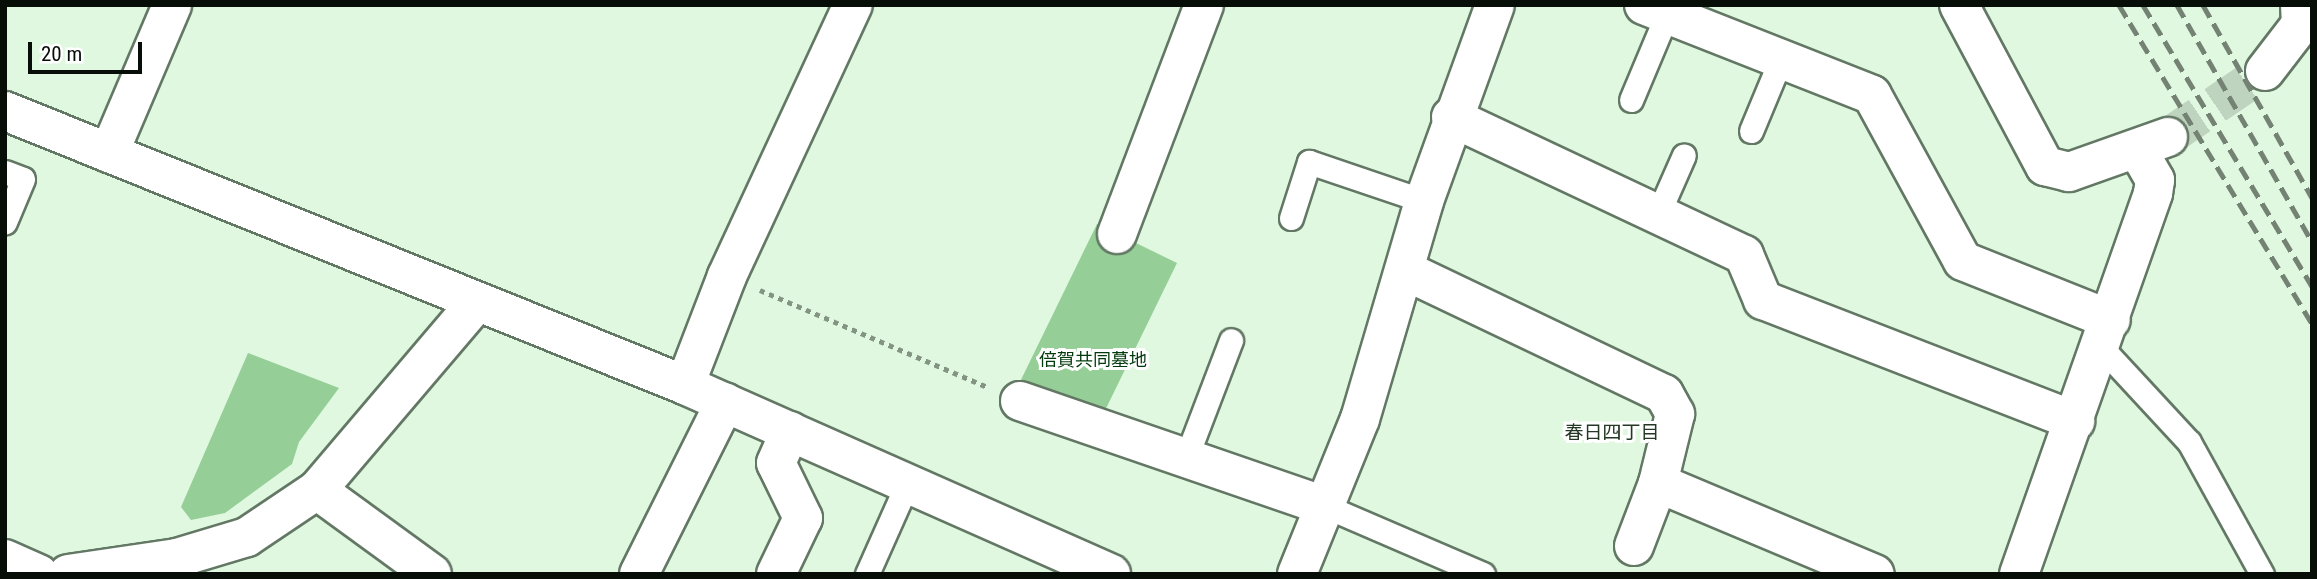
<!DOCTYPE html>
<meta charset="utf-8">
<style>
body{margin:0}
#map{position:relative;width:2317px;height:579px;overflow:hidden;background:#e0f7e0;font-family:"Roboto Condensed","Noto Sans JP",sans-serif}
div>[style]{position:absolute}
.green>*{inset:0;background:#95cf97;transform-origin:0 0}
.minor-tunnel>*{height:38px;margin-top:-19px;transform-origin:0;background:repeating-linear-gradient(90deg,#bfd4bf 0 38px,transparent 0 57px)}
.path>*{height:4.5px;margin-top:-2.25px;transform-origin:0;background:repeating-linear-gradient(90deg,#839483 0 5px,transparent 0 10px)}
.roads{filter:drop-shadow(2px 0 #637864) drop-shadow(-2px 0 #637864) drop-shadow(0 2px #637864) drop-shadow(0 -2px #637864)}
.service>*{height:23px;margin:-11.5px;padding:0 11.5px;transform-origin:11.5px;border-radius:11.5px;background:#fff}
.minor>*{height:38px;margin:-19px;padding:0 19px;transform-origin:19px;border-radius:19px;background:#fff}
.tertiary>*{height:38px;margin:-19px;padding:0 19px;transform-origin:19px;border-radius:19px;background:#fff}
.rail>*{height:5px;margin-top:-2.5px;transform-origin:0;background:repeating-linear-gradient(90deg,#738273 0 14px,transparent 0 21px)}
span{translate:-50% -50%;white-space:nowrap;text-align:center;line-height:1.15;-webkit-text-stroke:6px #fff;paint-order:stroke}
.park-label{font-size:18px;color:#00390c}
.neighbourhood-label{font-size:19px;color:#253826}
.frame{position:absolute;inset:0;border:7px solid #070e07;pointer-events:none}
.scale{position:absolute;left:28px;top:42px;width:114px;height:32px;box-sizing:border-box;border:4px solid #070e07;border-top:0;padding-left:9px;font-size:21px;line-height:24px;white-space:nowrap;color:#070e07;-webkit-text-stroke:5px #fff;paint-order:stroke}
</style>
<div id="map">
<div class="green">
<div style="left:1097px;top:224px;width:89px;height:182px;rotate:26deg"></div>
<div style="clip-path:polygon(248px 353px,339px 388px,299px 442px,292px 464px,225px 513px,191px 520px,181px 507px)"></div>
</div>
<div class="minor-tunnel">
<div style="left:2168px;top:137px;width:117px;rotate:-34.2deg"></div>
</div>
<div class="path">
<div style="left:760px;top:290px;width:247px;rotate:23.1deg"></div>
</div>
<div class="roads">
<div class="service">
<div style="left:1631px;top:100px;width:103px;rotate:-67.2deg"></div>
<div style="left:1751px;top:131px;width:78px;rotate:-67.4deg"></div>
<div style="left:5px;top:172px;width:19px;rotate:21deg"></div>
<div style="left:23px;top:179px;width:47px;rotate:112.7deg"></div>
<div style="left:1658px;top:214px;width:64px;rotate:-66.2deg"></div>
<div style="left:1291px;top:218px;width:59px;rotate:-72.2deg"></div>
<div style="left:1309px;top:162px;width:121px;rotate:18.7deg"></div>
<div style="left:2101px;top:347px;width:129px;rotate:47.2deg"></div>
<div style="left:2189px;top:442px;width:151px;rotate:61.1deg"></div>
<div style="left:1186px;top:458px;width:126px;rotate:-69.1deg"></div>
<div style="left:1325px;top:506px;width:172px;rotate:23.3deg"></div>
<div style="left:867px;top:574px;width:98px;rotate:-66deg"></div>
</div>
<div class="minor">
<div style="left:1644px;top:5px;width:245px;rotate:21.5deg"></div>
<div style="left:1872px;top:95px;width:189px;rotate:61.3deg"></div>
<div style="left:1963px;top:261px;width:159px;rotate:21.7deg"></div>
<div style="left:1959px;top:5px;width:183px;rotate:61.9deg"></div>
<div style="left:2045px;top:166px;width:25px;rotate:14deg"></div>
<div style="left:2069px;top:172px;width:105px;rotate:-19.5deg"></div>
<div style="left:2265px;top:71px;width:59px;rotate:-52.5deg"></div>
<div style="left:2301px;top:24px;width:19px;rotate:-93deg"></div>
<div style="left:1451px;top:117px;width:324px;rotate:25.2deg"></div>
<div style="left:1744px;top:255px;width:49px;rotate:67.1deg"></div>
<div style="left:1763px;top:300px;width:335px;rotate:21.2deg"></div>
<div style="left:109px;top:153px;width:161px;rotate:-66.9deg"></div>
<div style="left:1117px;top:234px;width:245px;rotate:-69.2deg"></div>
<div style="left:1406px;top:271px;width:286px;rotate:25.5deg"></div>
<div style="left:1664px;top:394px;width:23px;rotate:61deg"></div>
<div style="left:1675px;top:414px;width:71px;rotate:103.8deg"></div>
<div style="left:1658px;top:483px;width:235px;rotate:22.8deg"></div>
<div style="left:685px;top:385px;width:117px;rotate:-68.9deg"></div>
<div style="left:727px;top:276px;width:299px;rotate:-65.1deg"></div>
<div style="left:1020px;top:401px;width:323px;rotate:19deg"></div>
<div style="left:317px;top:490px;width:142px;rotate:36.1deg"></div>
<div style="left:1634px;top:546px;width:67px;rotate:-69.1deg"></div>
<div style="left:5px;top:559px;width:37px;rotate:24deg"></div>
<div style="left:68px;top:574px;width:110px;rotate:-8.4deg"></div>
<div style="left:177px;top:558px;width:73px;rotate:-16.7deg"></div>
<div style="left:247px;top:537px;width:84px;rotate:-33.9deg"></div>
<div style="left:317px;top:490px;width:247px;rotate:-49.6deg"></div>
<div style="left:639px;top:574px;width:192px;rotate:-63.4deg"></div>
<div style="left:776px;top:574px;width:62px;rotate:-64.3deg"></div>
<div style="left:803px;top:518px;width:61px;rotate:-116.1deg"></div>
<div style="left:776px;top:463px;width:35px;rotate:-66deg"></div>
<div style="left:1297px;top:574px;width:167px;rotate:-67.9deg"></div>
<div style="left:1360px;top:419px;width:227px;rotate:-73.6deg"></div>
<div style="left:1424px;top:201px;width:208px;rotate:-70.1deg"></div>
<div style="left:2019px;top:574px;width:404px;rotate:-70.6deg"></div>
<div style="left:2153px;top:193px;width:13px;rotate:-81deg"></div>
<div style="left:2155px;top:180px;width:34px;rotate:-120deg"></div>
</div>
<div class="tertiary">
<div style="left:5px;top:111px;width:733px;rotate:21.95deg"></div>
<div style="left:685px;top:385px;width:466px;rotate:23.9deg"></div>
</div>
</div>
<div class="rail">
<div style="left:2119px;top:5px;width:373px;rotate:58.8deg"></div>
<div style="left:2143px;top:5px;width:328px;rotate:59deg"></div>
<div style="left:2177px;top:5px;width:273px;rotate:60.3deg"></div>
<div style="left:2203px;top:5px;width:222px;rotate:60.5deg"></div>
</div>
<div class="park-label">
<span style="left:1093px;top:360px">倍賀共同墓地</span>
</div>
<div class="neighbourhood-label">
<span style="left:1612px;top:433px">春日四丁目</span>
</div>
<div class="frame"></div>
<div class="scale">20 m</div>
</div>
